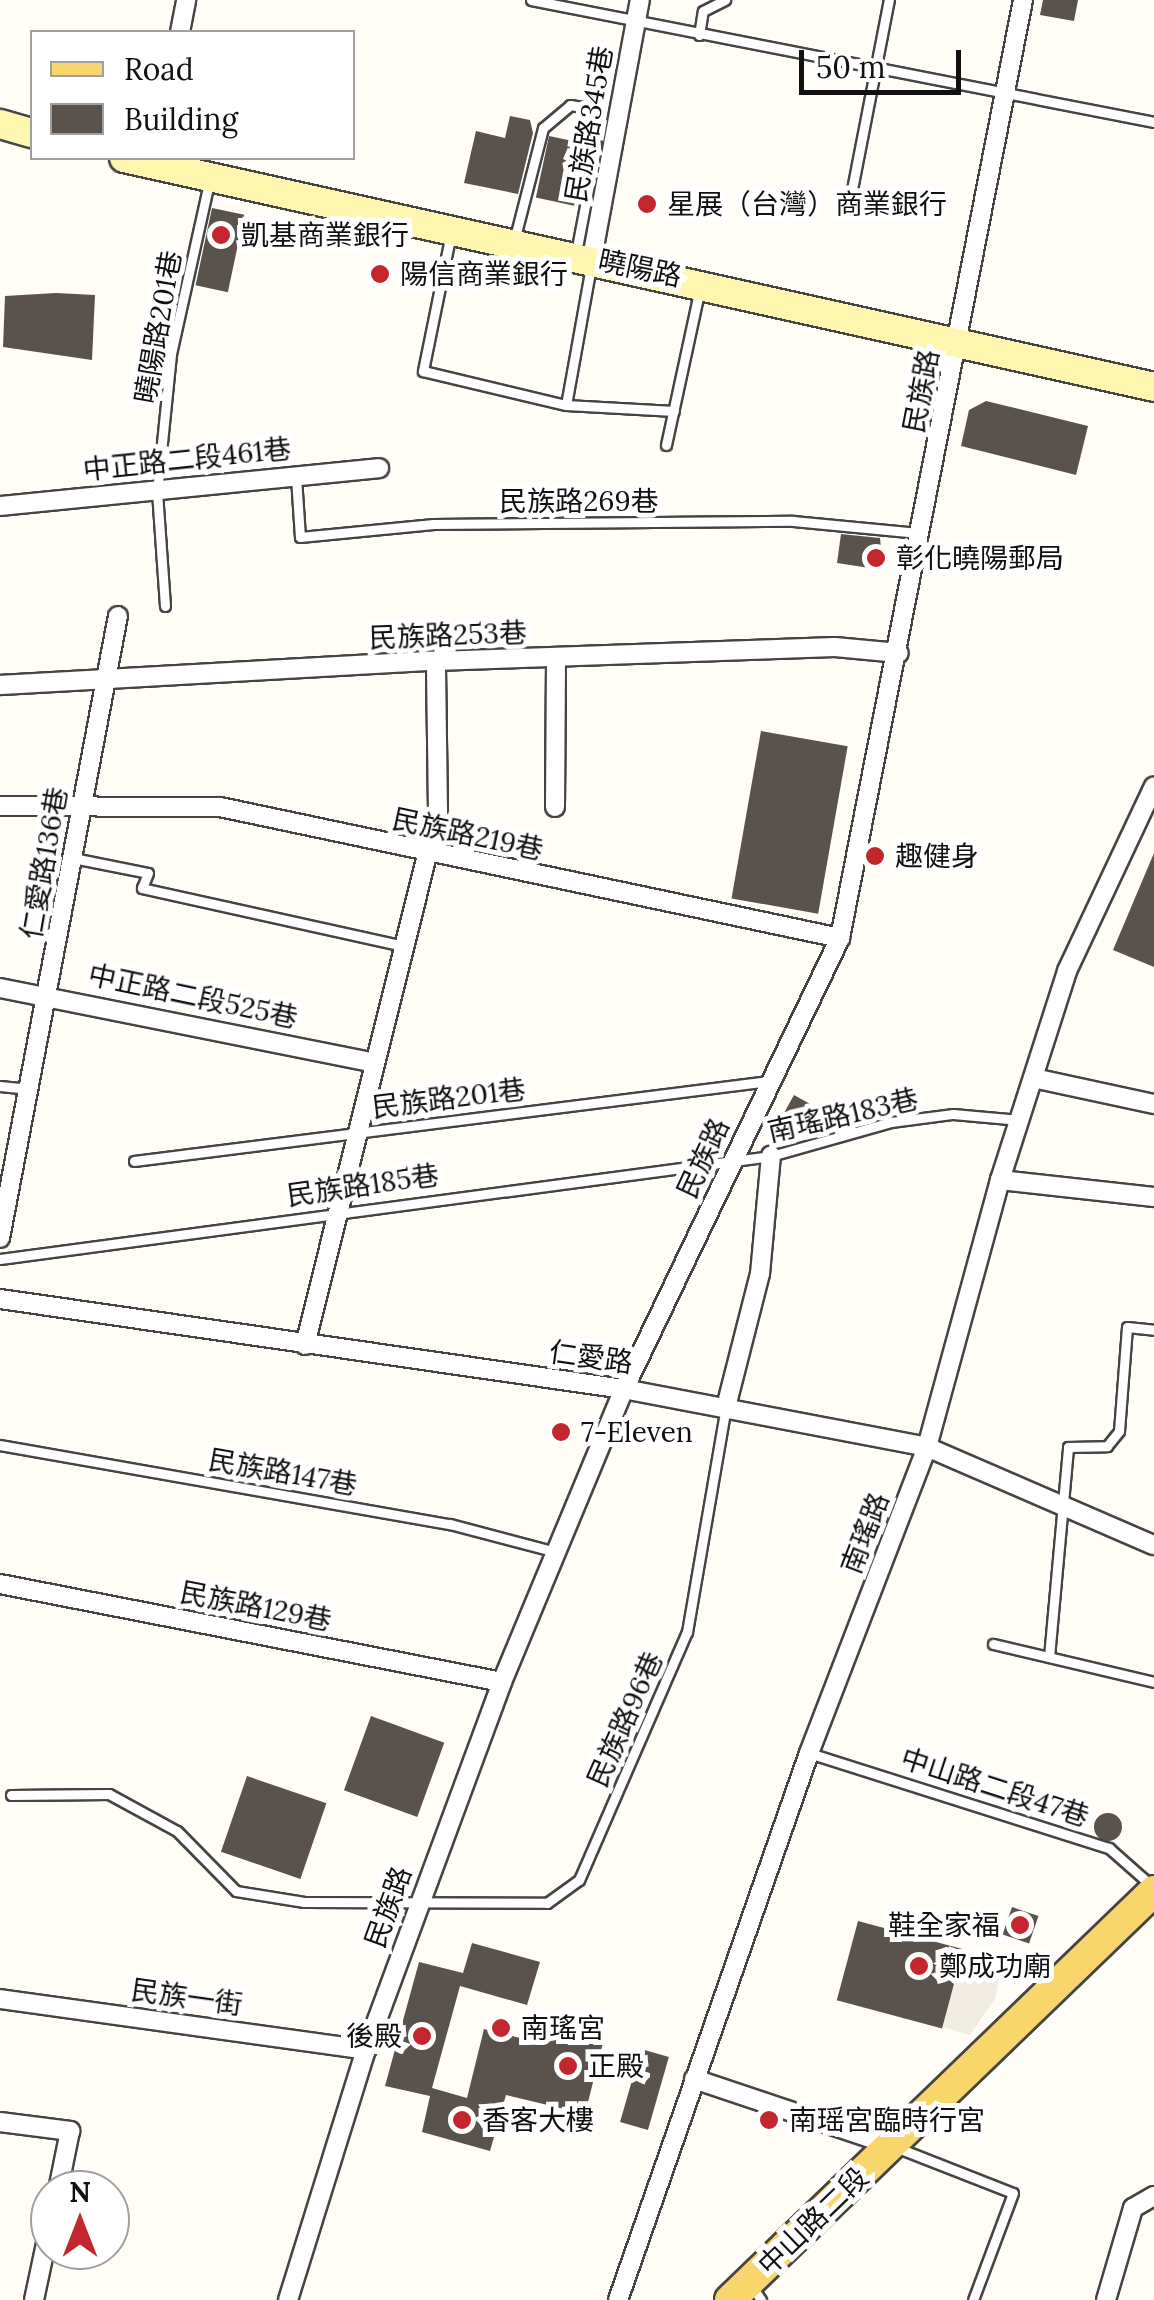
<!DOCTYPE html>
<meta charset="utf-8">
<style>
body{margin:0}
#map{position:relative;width:1154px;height:2300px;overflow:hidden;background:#fffdf5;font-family:Lora,"Noto Sans TC",serif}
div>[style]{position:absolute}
.plaza>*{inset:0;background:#f1ede2}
.building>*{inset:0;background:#5a524d;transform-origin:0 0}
.round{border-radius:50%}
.roads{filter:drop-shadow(2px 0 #444) drop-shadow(-2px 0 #444) drop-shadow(0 2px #444) drop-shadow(0 -2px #444)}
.lane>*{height:9px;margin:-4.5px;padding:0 4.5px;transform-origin:4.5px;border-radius:4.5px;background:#fff}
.street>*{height:18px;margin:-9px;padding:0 9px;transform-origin:9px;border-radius:9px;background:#fff}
.secondary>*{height:28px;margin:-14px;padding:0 14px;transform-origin:14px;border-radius:14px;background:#fff6b0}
.primary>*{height:30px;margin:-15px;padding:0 15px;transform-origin:15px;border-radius:15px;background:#f9d66b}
.dots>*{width:28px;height:28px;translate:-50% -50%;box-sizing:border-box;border:5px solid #fff;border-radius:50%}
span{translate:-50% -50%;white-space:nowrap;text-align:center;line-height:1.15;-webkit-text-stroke:10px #fff;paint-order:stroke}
.street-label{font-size:28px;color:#111}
.poi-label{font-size:28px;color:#111}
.left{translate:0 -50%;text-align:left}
.right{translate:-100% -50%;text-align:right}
.legend{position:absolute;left:30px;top:30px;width:325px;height:130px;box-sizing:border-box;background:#fff;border:2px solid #a0a0a0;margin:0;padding:12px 18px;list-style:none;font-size:30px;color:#111}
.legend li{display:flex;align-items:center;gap:20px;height:50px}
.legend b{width:50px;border:2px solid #a0a0a0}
.north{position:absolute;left:30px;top:2170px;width:100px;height:100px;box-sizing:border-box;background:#fff;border:2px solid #a0a0a0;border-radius:50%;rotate:0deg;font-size:28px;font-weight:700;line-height:40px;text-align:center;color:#111}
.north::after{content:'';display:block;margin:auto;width:35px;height:45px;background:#c4262e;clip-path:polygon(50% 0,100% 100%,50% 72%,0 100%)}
.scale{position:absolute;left:799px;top:50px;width:162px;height:45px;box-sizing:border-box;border:5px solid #111;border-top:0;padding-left:12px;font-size:30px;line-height:35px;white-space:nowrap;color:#111;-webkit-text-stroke:8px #fff;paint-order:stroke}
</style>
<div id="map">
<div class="plaza">
<div style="clip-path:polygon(963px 1950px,1003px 1959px,995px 1999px,970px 2035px,943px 2027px)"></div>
</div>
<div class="building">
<div style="clip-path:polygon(1043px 0,1078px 0,1074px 21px,1040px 15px)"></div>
<div style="clip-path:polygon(510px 116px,530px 120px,533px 133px,518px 194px,464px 183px,476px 131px,505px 138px)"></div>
<div style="left:549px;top:136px;width:39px;height:63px;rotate:12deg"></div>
<div style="left:212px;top:208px;width:33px;height:79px;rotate:12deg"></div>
<div style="clip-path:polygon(56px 293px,95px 295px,92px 360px,3px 347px,5px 296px)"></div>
<div style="clip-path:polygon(986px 401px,1088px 426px,1076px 475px,961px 446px,969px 410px)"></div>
<div style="clip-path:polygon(841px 534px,880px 538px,883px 570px,837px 563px)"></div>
<div style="left:761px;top:731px;width:88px;height:170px;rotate:10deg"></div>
<div style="clip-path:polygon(1154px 853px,1154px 967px,1113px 950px)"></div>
<div style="clip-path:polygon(794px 1095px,846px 1124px,793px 1139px,775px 1129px)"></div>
<div style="left:371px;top:1716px;width:78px;height:79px;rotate:20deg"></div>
<div style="left:247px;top:1776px;width:84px;height:80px;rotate:19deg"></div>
<div class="round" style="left:1094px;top:1813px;width:28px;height:28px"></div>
<div style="left:1012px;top:1907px;width:28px;height:29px;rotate:19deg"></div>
<div style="left:858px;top:1921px;width:109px;height:82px;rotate:15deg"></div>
<div style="clip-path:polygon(472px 1943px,540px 1962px,527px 2005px,460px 1986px,432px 2088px,467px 2098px,484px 2029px,544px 2044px,549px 2026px,604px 2039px,585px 2114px,506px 2095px,490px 2151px,422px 2132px,430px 2096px,385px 2086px,419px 1962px,463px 1973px)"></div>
<div style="left:641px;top:2049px;width:29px;height:76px;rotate:16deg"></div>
</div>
<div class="roads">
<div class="lane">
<div style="left:531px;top:0;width:635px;rotate:11.08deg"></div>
<div style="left:699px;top:35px;width:24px;rotate:-81deg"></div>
<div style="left:703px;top:11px;width:25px;rotate:-27deg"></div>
<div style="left:848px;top:210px;width:214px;rotate:-79deg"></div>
<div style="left:451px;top:233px;width:141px;rotate:101.5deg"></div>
<div style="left:423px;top:371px;width:147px;rotate:13.4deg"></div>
<div style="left:566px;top:405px;width:108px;rotate:3.2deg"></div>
<div style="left:514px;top:241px;width:117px;rotate:-75.6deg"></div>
<div style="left:543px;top:128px;width:35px;rotate:-40deg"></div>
<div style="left:570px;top:105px;width:19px;rotate:9deg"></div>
<div style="left:589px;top:108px;width:41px;rotate:80.1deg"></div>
<div style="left:596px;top:148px;width:107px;rotate:100.8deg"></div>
<div style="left:566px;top:405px;width:141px;rotate:-79.8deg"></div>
<div style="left:666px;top:445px;width:161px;rotate:-77.8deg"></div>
<div style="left:296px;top:477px;width:60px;rotate:86.2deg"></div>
<div style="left:300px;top:537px;width:134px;rotate:-5.6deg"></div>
<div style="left:433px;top:524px;width:360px;rotate:-0.5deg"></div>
<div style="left:793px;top:521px;width:126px;rotate:5.5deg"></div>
<div style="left:165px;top:606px;width:114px;rotate:-94deg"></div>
<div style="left:157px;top:492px;width:139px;rotate:-84.2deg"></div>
<div style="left:171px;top:354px;width:175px;rotate:-77.5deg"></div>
<div style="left:73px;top:858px;width:76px;rotate:11.3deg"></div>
<div style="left:148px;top:873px;width:16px;rotate:112deg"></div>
<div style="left:142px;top:888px;width:267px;rotate:12.5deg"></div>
<div style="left:0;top:1086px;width:27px;rotate:6deg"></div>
<div style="left:134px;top:1161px;width:640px;rotate:-7.18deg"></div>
<div style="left:0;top:1259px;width:778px;rotate:-7.61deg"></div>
<div style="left:771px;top:1156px;width:125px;rotate:-15.8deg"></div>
<div style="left:891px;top:1122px;width:63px;rotate:-7.4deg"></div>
<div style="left:953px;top:1114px;width:67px;rotate:5.1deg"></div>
<div style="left:0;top:1445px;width:457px;rotate:10deg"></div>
<div style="left:450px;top:1524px;width:110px;rotate:14.8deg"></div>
<div style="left:993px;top:1644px;width:165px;rotate:13.3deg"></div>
<div style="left:1049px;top:1657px;width:211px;rotate:-84.8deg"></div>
<div style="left:1068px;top:1447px;width:39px;rotate:-1deg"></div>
<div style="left:1107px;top:1446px;width:19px;rotate:-51deg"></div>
<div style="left:1119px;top:1431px;width:104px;rotate:-85.6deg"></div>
<div style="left:1127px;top:1327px;width:27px;rotate:6deg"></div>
<div style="left:809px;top:1753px;width:315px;rotate:17.6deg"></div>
<div style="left:1109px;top:1848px;width:57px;rotate:41.5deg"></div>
<div style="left:11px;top:1795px;width:98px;rotate:-0.6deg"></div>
<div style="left:109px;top:1794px;width:77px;rotate:28.6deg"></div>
<div style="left:177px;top:1831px;width:84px;rotate:45.5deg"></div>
<div style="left:236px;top:1891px;width:69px;rotate:9.2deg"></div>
<div style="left:304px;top:1902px;width:243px;rotate:0.2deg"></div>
<div style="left:547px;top:1903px;width:39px;rotate:-36deg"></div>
<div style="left:579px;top:1880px;width:270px;rotate:-66.5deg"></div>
<div style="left:687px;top:1632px;width:228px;rotate:-80.2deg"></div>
<div style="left:898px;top:2148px;width:123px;rotate:21.4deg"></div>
<div style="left:1013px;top:2193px;width:114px;rotate:110.5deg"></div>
<div style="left:751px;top:2285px;width:18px;rotate:56deg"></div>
</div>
<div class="street">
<div style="left:180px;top:32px;width:33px;rotate:-79deg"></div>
<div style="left:592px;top:258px;width:262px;rotate:-79.5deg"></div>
<div style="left:0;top:506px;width:381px;rotate:-5.7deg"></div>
<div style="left:0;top:685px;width:437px;rotate:-3.2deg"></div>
<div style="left:436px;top:661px;width:399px;rotate:-2deg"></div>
<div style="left:835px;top:647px;width:64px;rotate:5.4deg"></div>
<div style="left:0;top:806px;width:220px;rotate:0.3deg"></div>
<div style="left:220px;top:807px;width:634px;rotate:11.93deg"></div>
<div style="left:555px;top:807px;width:149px;rotate:-89.6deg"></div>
<div style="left:0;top:988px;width:381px;rotate:11.3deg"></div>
<div style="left:1038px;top:1079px;width:119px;rotate:12.2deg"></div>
<div style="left:1000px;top:1180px;width:155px;rotate:6.3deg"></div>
<div style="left:0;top:1238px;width:633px;rotate:-79.26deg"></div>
<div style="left:0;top:1299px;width:630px;rotate:8.21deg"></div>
<div style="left:624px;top:1389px;width:309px;rotate:10.8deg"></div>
<div style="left:927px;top:1447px;width:247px;rotate:23.4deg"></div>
<div style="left:305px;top:1345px;width:550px;rotate:-76.01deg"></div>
<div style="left:438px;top:811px;width:150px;rotate:-90.8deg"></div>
<div style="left:726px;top:1407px;width:137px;rotate:-75.7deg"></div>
<div style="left:760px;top:1274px;width:119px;rotate:-84.7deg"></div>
<div style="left:0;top:1584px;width:511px;rotate:11.05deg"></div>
<div style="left:0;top:1999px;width:370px;rotate:7.9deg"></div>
<div style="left:694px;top:2079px;width:208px;rotate:18.5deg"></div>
<div style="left:0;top:2122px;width:71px;rotate:7.3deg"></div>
<div style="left:70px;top:2131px;width:60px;rotate:101.5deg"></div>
<div style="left:34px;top:2300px;width:77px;rotate:-78deg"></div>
<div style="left:288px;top:2300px;width:262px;rotate:-72.7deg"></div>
<div style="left:366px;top:2050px;width:392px;rotate:-69.7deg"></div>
<div style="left:502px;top:1682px;width:317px;rotate:-67.4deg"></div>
<div style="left:624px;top:1389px;width:500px;rotate:-64.41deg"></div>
<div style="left:840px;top:938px;width:956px;rotate:-78.96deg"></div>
<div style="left:618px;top:2300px;width:579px;rotate:-70.75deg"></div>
<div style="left:809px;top:1753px;width:328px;rotate:-68.9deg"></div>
<div style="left:927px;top:1447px;width:277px;rotate:-74.7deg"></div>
<div style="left:1000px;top:1180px;width:219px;rotate:-72.2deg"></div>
<div style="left:1067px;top:971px;width:204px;rotate:-64.8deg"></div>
<div style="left:1106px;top:2300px;width:96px;rotate:-73.6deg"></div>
<div style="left:1133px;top:2208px;width:24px;rotate:-30deg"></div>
</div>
<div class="secondary">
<div style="left:0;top:124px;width:33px;rotate:16deg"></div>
<div style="left:124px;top:158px;width:1055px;rotate:12.53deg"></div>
</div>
<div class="primary">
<div style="left:730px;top:2300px;width:589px;rotate:-43.97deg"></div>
</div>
</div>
<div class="dots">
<div style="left:647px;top:204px;background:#c4262e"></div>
<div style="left:221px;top:235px;background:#c4262e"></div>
<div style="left:380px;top:274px;background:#c4262e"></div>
<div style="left:876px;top:558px;background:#c4262e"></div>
<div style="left:875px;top:856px;background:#c4262e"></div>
<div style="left:561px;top:1432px;background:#c4262e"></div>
<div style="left:1020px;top:1925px;background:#c4262e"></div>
<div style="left:919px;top:1966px;background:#c4262e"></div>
<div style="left:501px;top:2028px;background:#c4262e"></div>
<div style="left:422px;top:2036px;background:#c4262e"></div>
<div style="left:568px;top:2066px;background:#c4262e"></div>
<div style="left:462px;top:2120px;background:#c4262e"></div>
<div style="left:769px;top:2120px;background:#c4262e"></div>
</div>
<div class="street-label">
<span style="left:589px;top:124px;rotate:-80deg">民族路345巷</span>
<span style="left:640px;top:268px;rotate:12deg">曉陽路</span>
<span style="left:158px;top:327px;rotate:-80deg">曉陽路201巷</span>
<span style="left:921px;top:391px;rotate:-79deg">民族路</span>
<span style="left:187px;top:459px;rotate:-6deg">中正路二段461巷</span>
<span style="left:579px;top:501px">民族路269巷</span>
<span style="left:448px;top:635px;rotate:-2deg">民族路253巷</span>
<span style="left:468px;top:834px;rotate:12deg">民族路219巷</span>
<span style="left:44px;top:863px;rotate:-80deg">仁愛路136巷</span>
<span style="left:193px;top:996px;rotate:12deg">中正路二段525巷</span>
<span style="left:449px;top:1098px;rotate:-7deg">民族路201巷</span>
<span style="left:843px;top:1115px;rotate:-13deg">南瑤路183巷</span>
<span style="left:703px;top:1158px;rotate:-65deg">民族路</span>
<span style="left:363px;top:1185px;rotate:-8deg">民族路185巷</span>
<span style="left:591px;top:1357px;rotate:8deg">仁愛路</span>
<span style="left:283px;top:1472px;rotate:10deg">民族路147巷</span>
<span style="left:865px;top:1533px;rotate:-69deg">南瑤路</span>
<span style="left:256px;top:1606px;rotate:11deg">民族路129巷</span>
<span style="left:625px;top:1719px;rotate:-66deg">民族路96巷</span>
<span style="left:995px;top:1787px;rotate:18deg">中山路二段47巷</span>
<span style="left:388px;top:1907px;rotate:-70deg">民族路</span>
<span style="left:187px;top:1997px;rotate:8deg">民族一街</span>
<span style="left:813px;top:2221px;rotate:-44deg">中山路二段</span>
</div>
<div class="poi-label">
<span class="left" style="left:667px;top:204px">星展（台灣）商業銀行</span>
<span class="left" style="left:241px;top:235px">凱基商業銀行</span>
<span class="left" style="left:400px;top:274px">陽信商業銀行</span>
<span class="left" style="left:896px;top:558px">彰化曉陽郵局</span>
<span class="left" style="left:895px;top:856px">趣健身</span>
<span class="left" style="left:581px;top:1432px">7-Eleven</span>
<span class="right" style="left:1000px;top:1925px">鞋全家福</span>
<span class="left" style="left:939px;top:1966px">鄭成功廟</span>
<span class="left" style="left:521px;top:2028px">南瑤宮</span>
<span class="right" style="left:402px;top:2036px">後殿</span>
<span class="left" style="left:588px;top:2066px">正殿</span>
<span class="left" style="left:482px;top:2120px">香客大樓</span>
<span class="left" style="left:789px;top:2120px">南瑶宮臨時行宮</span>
</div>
<ul class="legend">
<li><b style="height:12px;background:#f9d66b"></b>Road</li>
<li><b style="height:28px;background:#5a524d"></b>Building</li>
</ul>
<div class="north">N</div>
<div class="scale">50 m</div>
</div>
